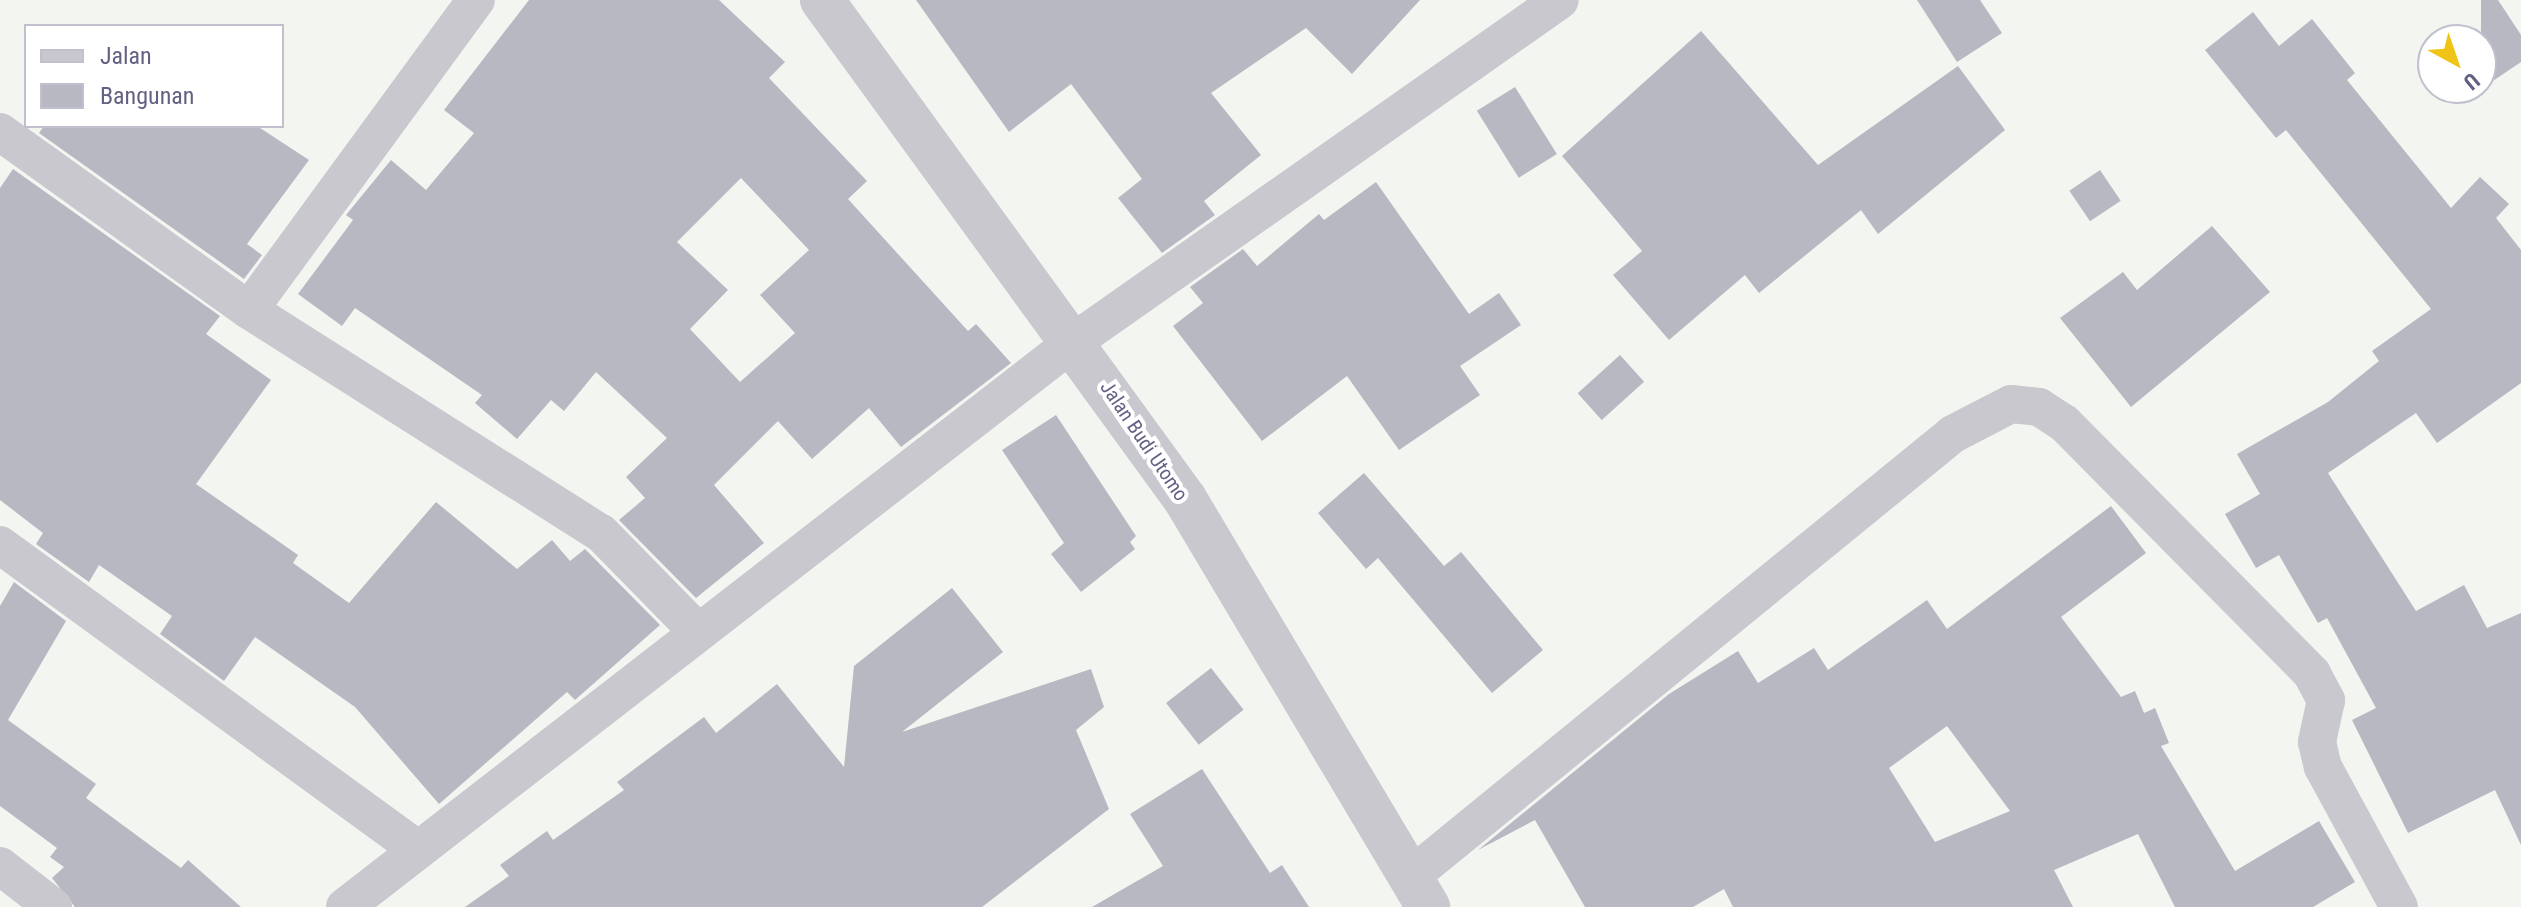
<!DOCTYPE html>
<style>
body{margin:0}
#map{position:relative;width:2521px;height:907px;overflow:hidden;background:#f2f5f0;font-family:"Roboto Condensed",sans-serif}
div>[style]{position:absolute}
.building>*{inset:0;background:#b7b8c2;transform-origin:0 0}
.minor>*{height:38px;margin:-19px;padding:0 19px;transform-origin:19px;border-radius:19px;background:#c8c8ce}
.tertiary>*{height:44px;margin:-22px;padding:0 22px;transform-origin:22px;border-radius:22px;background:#c8c8ce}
span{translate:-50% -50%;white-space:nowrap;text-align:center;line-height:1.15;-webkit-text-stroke:8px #fff;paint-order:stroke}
.street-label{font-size:20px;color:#626184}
.legend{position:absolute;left:24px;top:24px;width:260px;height:104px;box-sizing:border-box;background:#fff;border:2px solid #c0c0ce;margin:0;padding:10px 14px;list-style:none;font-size:24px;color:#626184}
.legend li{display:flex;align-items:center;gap:16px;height:40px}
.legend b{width:40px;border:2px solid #c0c0ce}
.north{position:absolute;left:2417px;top:24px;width:80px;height:80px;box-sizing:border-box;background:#fff;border:2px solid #c0c0ce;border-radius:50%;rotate:140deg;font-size:22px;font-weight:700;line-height:32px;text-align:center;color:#626184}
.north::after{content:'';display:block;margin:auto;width:28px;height:36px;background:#efc416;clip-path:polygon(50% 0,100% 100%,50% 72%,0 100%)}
</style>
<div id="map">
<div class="building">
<div style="clip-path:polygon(evenodd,529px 0,719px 0,785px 62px,769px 78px,867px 181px,848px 199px,968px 331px,976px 324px,1011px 363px,901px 447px,869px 408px,812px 459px,778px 421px,714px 485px,764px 543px,696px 598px,619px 520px,645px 498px,626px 477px,667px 438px,596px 372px,564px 411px,551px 400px,517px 439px,475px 403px,482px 395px,355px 308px,342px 326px,298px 294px,353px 220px,346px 215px,391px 160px,426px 190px,474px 133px,444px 110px,529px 0,741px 178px,809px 250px,760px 295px,795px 333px,740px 382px,690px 329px,728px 290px,677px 242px,741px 178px)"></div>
<div style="clip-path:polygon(916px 0,1420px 0,1352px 74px,1306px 28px,1211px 93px,1261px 155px,1204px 201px,1215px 215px,1162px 253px,1118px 198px,1142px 179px,1071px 84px,1009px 132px)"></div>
<div style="clip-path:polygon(1917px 0,1980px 0,2002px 33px,1957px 62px)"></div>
<div style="clip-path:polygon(2481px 0,2498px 0,2521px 35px,2521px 62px,2481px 89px)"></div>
<div style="clip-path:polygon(2253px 12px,2279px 46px,2312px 19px,2355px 73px,2347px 80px,2451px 208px,2480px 177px,2509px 204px,2496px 218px,2521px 250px,2521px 383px,2437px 443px,2416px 413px,2328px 473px,2416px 611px,2464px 585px,2487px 628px,2521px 613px,2521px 845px,2495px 790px,2408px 833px,2352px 720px,2376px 708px,2327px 618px,2318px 623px,2279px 555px,2256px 568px,2225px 514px,2260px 494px,2237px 454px,2328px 402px,2379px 361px,2372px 351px,2431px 309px,2286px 130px,2276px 138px,2205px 50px)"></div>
<div style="clip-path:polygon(1701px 31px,1818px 165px,1958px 66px,2005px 130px,1878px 234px,1861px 210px,1759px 293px,1745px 275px,1669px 340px,1613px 275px,1642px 251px,1562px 156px)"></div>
<div style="left:1515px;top:87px;width:79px;height:45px;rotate:58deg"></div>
<div style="clip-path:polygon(44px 126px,257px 126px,309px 160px,247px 244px,262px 255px,244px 279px,39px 133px)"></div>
<div style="clip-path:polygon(13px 169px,220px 316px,206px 334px,271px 380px,196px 484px,298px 555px,293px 563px,349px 603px,436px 502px,517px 569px,552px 540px,570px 561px,585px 549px,660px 625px,575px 700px,567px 692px,439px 804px,355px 707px,255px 637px,224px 681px,160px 634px,172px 616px,99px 565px,89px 582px,36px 544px,43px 533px,0 500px,0 188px)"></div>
<div style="left:2100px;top:170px;width:37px;height:37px;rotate:56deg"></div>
<div style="clip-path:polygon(1376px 182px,1469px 314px,1499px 293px,1521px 325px,1460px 366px,1480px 395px,1399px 450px,1347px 376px,1262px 441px,1173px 326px,1203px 303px,1190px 287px,1243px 249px,1257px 266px,1319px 214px,1324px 220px)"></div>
<div style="clip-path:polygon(2212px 226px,2270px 292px,2131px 407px,2060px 318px,2123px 272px,2137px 290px)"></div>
<div style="left:1620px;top:355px;width:36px;height:57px;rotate:48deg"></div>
<div style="clip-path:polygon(1056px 415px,1136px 536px,1130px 542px,1135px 549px,1081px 592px,1051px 554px,1064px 543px,1002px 450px)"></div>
<div style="clip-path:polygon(1364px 473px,1444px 566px,1461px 552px,1543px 650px,1492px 693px,1378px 558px,1366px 569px,1318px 513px)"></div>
<div style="clip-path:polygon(evenodd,2111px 506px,2146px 553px,2061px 617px,2121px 697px,2135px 691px,2144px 713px,2155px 708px,2169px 743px,2161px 746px,2235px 871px,2319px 821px,2355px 882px,2313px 907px,2175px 907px,2138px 834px,2054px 870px,2073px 907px,1733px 907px,1724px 889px,1693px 907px,1585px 907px,1535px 820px,1478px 850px,1669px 694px,1738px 651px,1758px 683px,1814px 648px,1828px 670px,1927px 600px,1947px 629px,2111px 506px,1947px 726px,2010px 811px,1935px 842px,1889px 768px,1947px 726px)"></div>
<div style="clip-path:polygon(14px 582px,66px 621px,8px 720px,96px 784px,86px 798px,181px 868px,188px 860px,241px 907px,75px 907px,52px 878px,64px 867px,50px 857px,57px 848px,0 806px,0 606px)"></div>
<div style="clip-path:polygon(952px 588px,1003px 652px,902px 732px,1091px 669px,1104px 707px,1076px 730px,1109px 809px,982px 907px,465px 907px,509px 876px,500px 865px,547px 831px,553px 840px,624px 790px,617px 782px,704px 717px,716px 733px,777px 684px,844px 767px,854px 666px)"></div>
<div style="left:1211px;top:668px;width:53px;height:57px;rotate:52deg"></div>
<div style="clip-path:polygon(1202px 769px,1270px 873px,1282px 865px,1309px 907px,1092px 907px,1163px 866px,1130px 814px)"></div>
</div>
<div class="minor">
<div style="left:0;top:132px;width:306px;rotate:35.6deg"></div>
<div style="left:249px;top:310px;width:417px;rotate:32.4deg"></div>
<div style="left:601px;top:533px;width:139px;rotate:45.6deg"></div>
<div style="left:249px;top:310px;width:384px;rotate:-53.8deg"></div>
<div style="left:0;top:545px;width:516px;rotate:36.09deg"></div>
<div style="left:0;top:866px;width:67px;rotate:37.7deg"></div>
<div style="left:1410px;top:877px;width:701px;rotate:-39.21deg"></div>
<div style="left:1953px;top:434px;width:65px;rotate:-27.3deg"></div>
<div style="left:2011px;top:404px;width:28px;rotate:6deg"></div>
<div style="left:2039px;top:407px;width:30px;rotate:33deg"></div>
<div style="left:2064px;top:423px;width:353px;rotate:45.3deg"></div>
<div style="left:2312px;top:674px;width:30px;rotate:62deg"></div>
<div style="left:2326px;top:700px;width:43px;rotate:102.1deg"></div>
<div style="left:2317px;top:742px;width:26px;rotate:77deg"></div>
<div style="left:2323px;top:767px;width:159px;rotate:61.5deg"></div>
<div style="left:345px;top:907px;width:925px;rotate:-37.8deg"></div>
<div style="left:1076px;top:340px;width:591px;rotate:-35.09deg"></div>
</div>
<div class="tertiary">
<div style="left:822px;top:0;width:617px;rotate:53.97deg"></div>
<div style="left:1185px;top:499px;width:475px;rotate:59.2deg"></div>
</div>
<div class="street-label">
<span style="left:1144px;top:441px;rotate:56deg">Jalan Budi Utomo</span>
</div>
<ul class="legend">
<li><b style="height:10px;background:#c8c8ce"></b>Jalan</li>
<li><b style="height:22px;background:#b7b8c2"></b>Bangunan</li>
</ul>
<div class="north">U</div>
</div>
